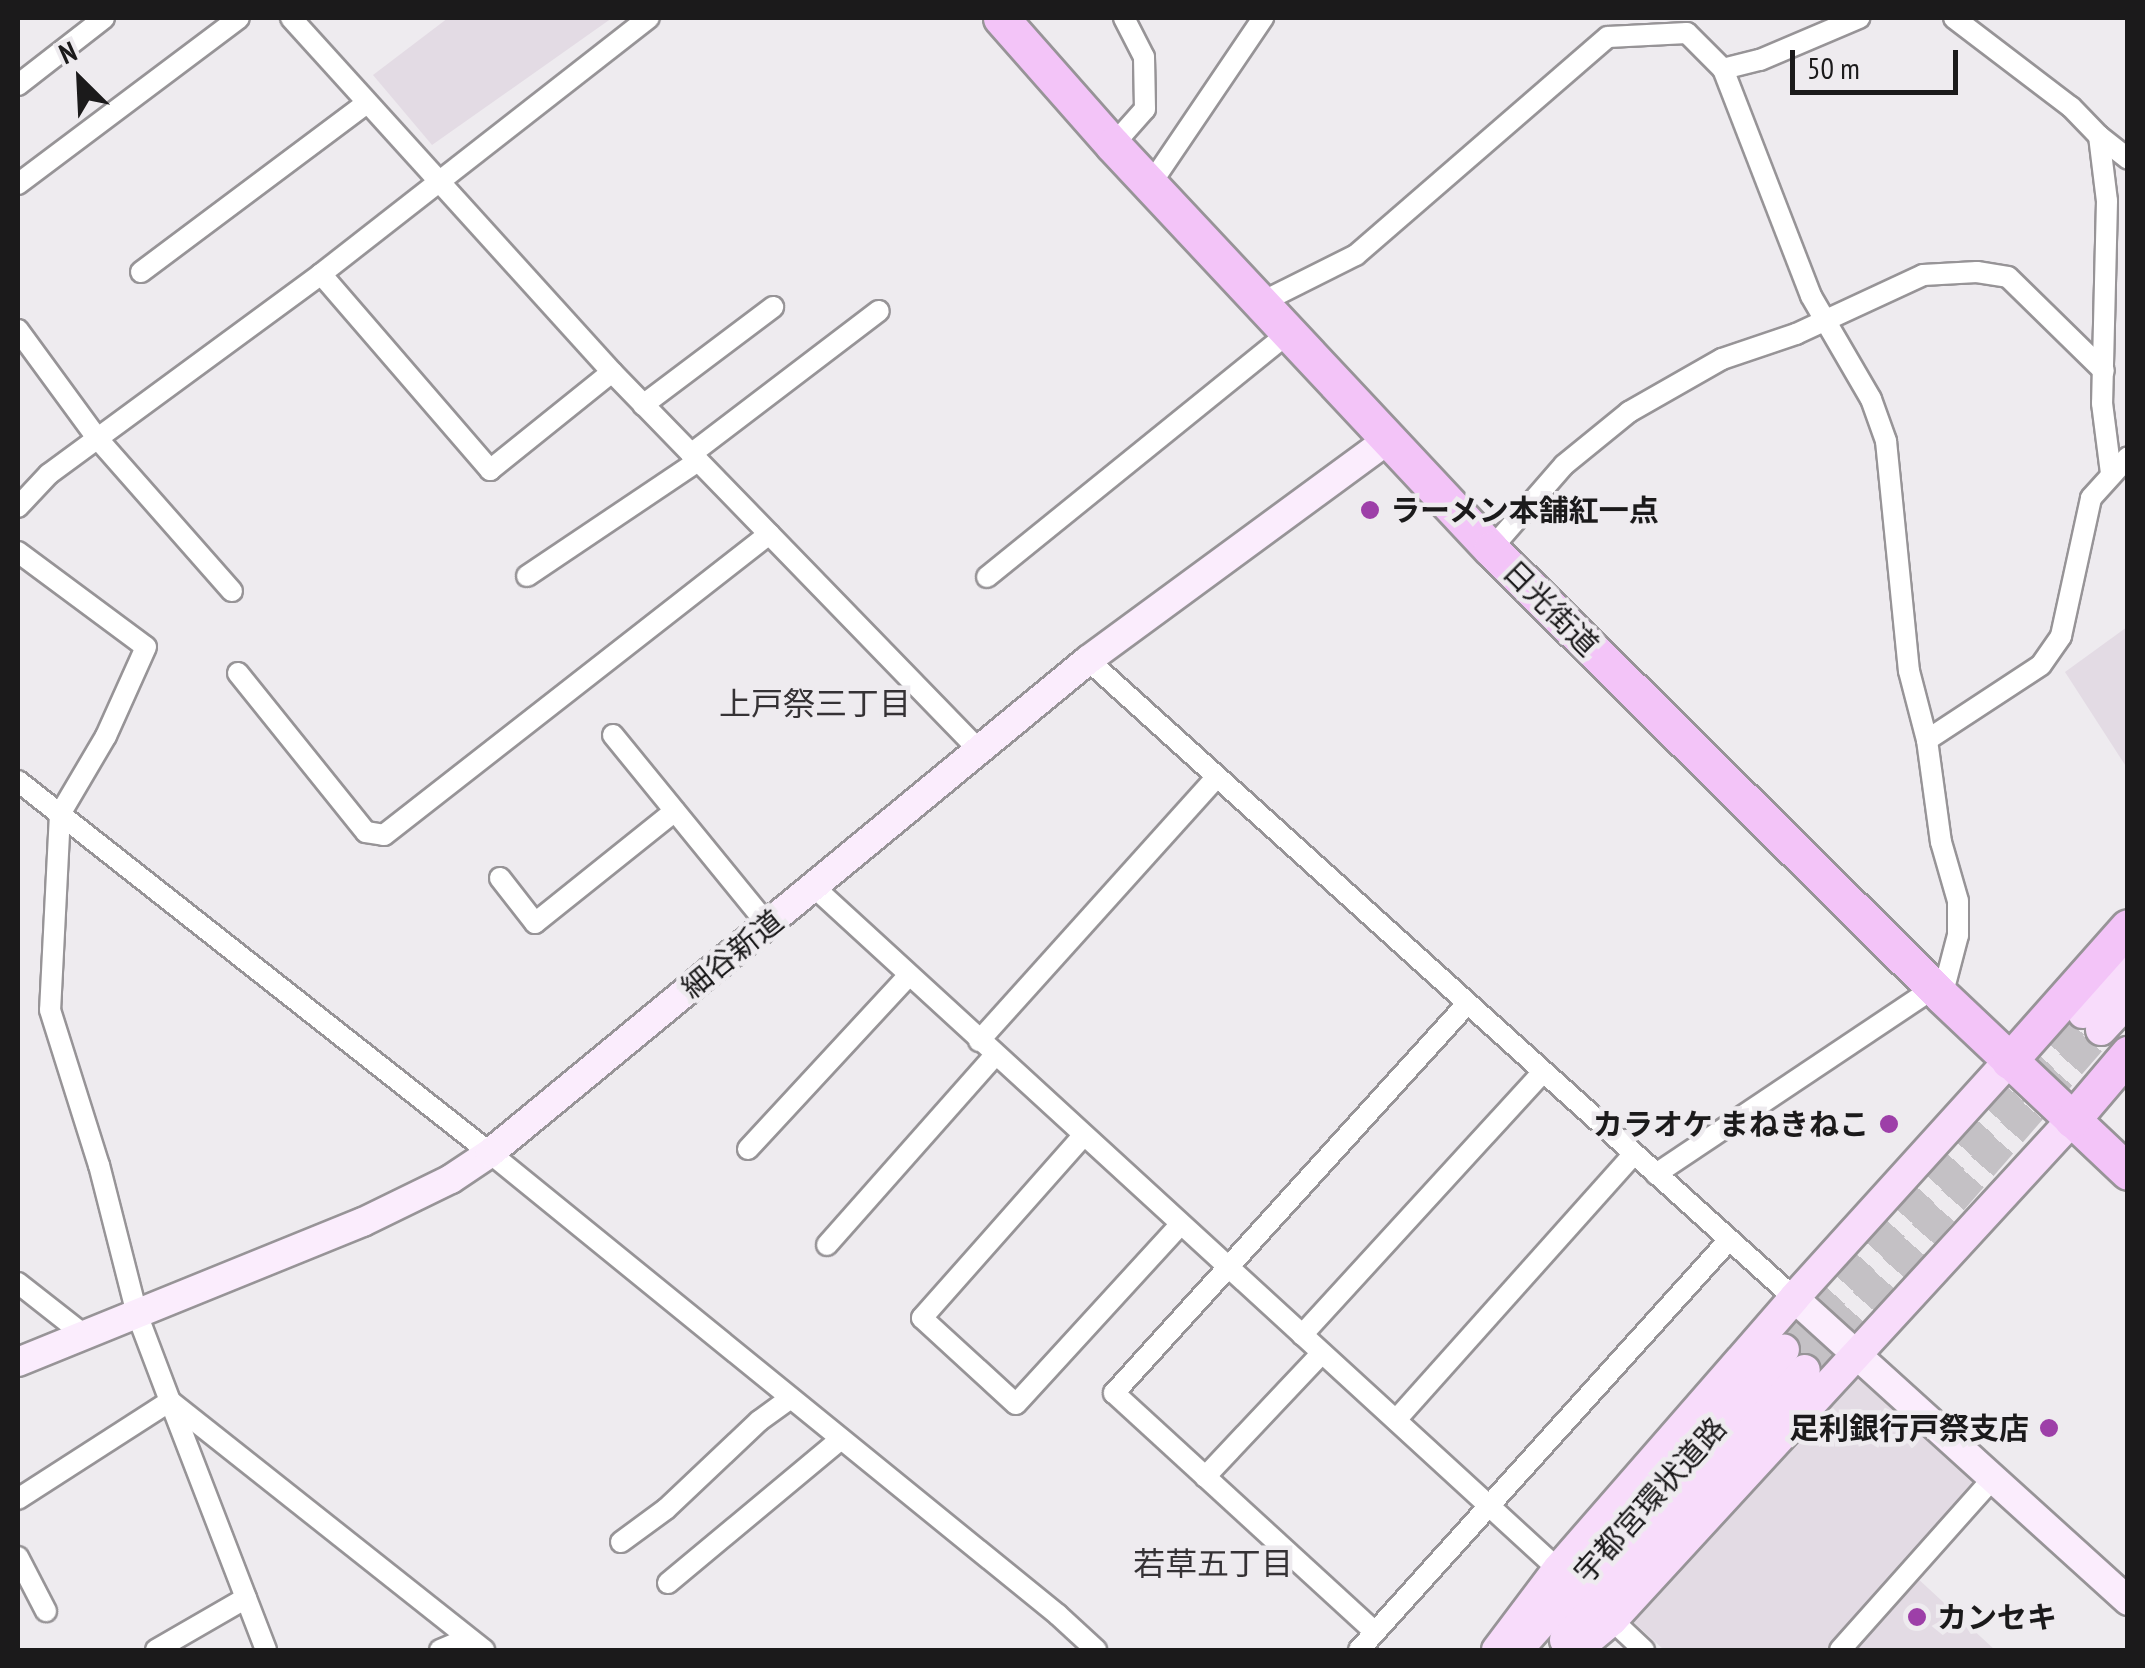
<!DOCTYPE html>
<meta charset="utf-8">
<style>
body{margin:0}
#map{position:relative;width:2145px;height:1668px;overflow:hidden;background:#eeebef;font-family:"PT Sans Narrow","Noto Sans JP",sans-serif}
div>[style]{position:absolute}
.built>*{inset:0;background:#e3dbe4}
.primary-tunnel>*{height:30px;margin-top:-15px;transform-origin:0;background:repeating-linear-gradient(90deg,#c4c1c5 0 30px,transparent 0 45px)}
.roads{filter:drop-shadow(2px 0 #979497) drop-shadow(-2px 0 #979497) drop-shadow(0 2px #979497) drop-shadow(0 -2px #979497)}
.street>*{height:20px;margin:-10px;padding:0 10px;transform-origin:10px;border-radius:10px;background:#fff}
.secondary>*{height:28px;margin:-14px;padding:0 14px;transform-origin:14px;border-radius:14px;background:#fbedfd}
.primary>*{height:30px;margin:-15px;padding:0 15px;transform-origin:15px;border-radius:15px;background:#f8dcfb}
.highway>*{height:35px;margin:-17.5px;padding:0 17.5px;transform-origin:17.5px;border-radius:17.5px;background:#f3c4f8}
.dots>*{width:28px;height:28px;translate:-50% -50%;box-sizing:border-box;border:5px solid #eeebef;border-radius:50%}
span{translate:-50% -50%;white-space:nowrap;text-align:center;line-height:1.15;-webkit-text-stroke:9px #eeebef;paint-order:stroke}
.poi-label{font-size:30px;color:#1b1a1b;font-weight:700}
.left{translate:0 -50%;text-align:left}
.right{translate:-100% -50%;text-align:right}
.street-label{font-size:30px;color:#1b1a1b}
.neighbourhood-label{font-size:32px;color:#353235}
.frame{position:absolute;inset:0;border:20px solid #1b1a1b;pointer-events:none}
.north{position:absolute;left:30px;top:30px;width:100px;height:100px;-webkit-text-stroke:8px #eeebef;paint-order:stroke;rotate:336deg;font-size:28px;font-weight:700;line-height:40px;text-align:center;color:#1b1a1b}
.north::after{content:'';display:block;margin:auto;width:35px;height:45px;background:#1b1a1b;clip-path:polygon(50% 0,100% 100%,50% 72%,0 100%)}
.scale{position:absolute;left:1790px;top:50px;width:168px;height:45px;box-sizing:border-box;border:5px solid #1b1a1b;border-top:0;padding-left:12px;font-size:30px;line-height:35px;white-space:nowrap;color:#1b1a1b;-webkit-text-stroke:8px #eeebef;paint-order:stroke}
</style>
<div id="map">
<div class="built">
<div style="clip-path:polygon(448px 18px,612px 18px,432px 145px,373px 75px)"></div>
<div style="clip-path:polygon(2127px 627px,2127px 768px,2065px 672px)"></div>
<div style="clip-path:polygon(1858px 1371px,1980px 1484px,1902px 1564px,1995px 1650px,1664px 1650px,1631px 1620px)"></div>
</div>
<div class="primary-tunnel">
<div style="left:1784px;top:1350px;width:451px;rotate:-48.4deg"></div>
<div style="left:1805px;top:1370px;width:451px;rotate:-49deg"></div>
</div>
<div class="roads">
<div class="street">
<div style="left:291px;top:18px;width:478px;rotate:47.8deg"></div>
<div style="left:612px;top:372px;width:525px;rotate:45.85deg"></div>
<div style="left:1954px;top:18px;width:147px;rotate:37.3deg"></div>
<div style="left:2071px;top:107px;width:40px;rotate:46deg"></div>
<div style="left:2099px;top:136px;width:65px;rotate:83deg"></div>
<div style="left:2107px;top:201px;width:202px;rotate:91.4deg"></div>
<div style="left:2102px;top:403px;width:71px;rotate:82.7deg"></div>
<div style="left:1723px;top:69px;width:38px;rotate:-14deg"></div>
<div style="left:1760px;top:60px;width:108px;rotate:-23deg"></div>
<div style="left:18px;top:85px;width:109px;rotate:-37.9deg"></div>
<div style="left:2099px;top:136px;width:37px;rotate:38deg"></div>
<div style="left:1113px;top:145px;width:48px;rotate:-48.4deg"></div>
<div style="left:1145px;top:109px;width:52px;rotate:-91.1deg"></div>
<div style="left:1144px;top:57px;width:44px;rotate:-117.1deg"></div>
<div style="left:18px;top:184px;width:276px;rotate:-36.9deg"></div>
<div style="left:1150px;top:185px;width:202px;rotate:-55.9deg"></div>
<div style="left:141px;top:272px;width:282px;rotate:-36.8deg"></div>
<div style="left:321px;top:274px;width:259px;rotate:49.2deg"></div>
<div style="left:490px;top:470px;width:156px;rotate:-38.8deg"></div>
<div style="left:1260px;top:303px;width:107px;rotate:-26.6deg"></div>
<div style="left:1356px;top:255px;width:333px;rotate:-40.9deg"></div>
<div style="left:1608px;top:37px;width:79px;rotate:-2.9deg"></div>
<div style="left:1687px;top:33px;width:51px;rotate:45deg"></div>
<div style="left:1723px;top:69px;width:243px;rotate:68.8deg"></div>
<div style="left:1811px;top:296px;width:119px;rotate:59.8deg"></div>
<div style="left:1871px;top:399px;width:45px;rotate:70.3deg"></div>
<div style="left:1886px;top:441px;width:231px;rotate:84.3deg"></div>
<div style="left:1909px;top:671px;width:71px;rotate:75.4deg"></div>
<div style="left:1927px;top:740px;width:103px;rotate:82.2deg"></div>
<div style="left:1941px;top:842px;width:61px;rotate:73.9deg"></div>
<div style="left:1958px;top:901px;width:34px;rotate:90deg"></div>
<div style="left:1958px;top:935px;width:63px;rotate:104.7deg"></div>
<div style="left:18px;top:330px;width:134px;rotate:53.8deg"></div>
<div style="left:97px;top:438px;width:204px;rotate:48.6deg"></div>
<div style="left:643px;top:405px;width:163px;rotate:-37deg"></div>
<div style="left:691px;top:454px;width:236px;rotate:-37.3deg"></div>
<div style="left:18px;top:507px;width:45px;rotate:-46.8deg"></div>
<div style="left:49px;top:474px;width:338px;rotate:-36.3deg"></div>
<div style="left:321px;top:274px;width:416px;rotate:-38deg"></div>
<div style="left:1491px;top:549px;width:111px;rotate:-49deg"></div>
<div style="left:1564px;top:465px;width:84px;rotate:-39.2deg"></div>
<div style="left:1629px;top:412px;width:107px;rotate:-29.7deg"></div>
<div style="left:1722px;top:359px;width:78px;rotate:-18.7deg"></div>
<div style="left:1796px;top:334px;width:140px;rotate:-24.9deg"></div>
<div style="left:1923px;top:275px;width:54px;rotate:-3.2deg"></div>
<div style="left:1977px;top:272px;width:31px;rotate:9deg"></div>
<div style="left:2008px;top:277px;width:134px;rotate:44.4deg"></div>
<div style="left:18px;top:552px;width:159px;rotate:36.6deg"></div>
<div style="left:146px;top:647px;width:98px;rotate:114.2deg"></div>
<div style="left:106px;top:736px;width:91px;rotate:120.5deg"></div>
<div style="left:60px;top:814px;width:196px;rotate:92.9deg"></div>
<div style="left:50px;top:1010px;width:163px;rotate:72.5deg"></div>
<div style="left:99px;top:1165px;width:154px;rotate:75.7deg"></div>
<div style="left:137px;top:1314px;width:93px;rotate:69.2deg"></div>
<div style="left:170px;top:1401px;width:401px;rotate:38.4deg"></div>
<div style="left:527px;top:576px;width:206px;rotate:-33.9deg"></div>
<div style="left:987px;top:577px;width:387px;rotate:-39deg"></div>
<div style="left:1088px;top:660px;width:952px;rotate:42.1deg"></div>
<div style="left:238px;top:673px;width:204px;rotate:51.2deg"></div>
<div style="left:366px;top:832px;width:18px;rotate:9deg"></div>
<div style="left:384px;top:835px;width:489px;rotate:-38deg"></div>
<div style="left:613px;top:735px;width:245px;rotate:50.8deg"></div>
<div style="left:1927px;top:740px;width:136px;rotate:-33.3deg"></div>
<div style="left:2041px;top:665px;width:35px;rotate:-55deg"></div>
<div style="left:2061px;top:636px;width:141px;rotate:-77.7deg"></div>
<div style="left:2091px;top:498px;width:55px;rotate:-47.9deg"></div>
<div style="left:18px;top:781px;width:601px;rotate:38.24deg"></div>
<div style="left:490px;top:1153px;width:732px;rotate:39.12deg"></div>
<div style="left:1058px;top:1615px;width:52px;rotate:42.6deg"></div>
<div style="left:500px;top:878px;width:57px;rotate:52.1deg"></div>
<div style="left:535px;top:923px;width:179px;rotate:-38.7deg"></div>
<div style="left:814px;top:887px;width:1009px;rotate:42.51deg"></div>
<div style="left:979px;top:1041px;width:354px;rotate:-48deg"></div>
<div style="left:1083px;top:1136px;width:243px;rotate:131.5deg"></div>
<div style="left:922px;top:1318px;width:127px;rotate:42.5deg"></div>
<div style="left:1016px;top:1404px;width:243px;rotate:-47.5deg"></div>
<div style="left:748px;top:1149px;width:237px;rotate:-47.2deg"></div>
<div style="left:1656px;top:1174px;width:334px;rotate:-33.8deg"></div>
<div style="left:827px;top:1245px;width:254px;rotate:-48.5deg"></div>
<div style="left:18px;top:1283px;width:84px;rotate:38.2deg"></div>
<div style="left:1302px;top:1335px;width:357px;rotate:-47.5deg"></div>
<div style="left:1396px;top:1420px;width:357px;rotate:-48.2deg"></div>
<div style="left:1205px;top:1477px;width:170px;rotate:-46.7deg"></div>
<div style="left:18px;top:1499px;width:181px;rotate:-32.8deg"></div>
<div style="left:170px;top:1401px;width:267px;rotate:68.9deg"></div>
<div style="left:621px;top:1542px;width:56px;rotate:-36.3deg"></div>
<div style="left:666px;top:1509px;width:128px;rotate:-43.4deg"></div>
<div style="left:759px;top:1421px;width:39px;rotate:-36deg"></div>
<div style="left:18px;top:1557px;width:61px;rotate:62.6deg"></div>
<div style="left:668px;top:1583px;width:225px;rotate:-39.8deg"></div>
<div style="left:1612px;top:1620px;width:44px;rotate:43.2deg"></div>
<div style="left:1375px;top:1632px;width:354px;rotate:-137.5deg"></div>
<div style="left:1114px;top:1393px;width:525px;rotate:-47.78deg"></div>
<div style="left:156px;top:1650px;width:104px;rotate:-30deg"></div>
<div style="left:440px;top:1650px;width:30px;rotate:-23deg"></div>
<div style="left:1359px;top:1650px;width:552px;rotate:-47.94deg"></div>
<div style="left:1840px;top:1650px;width:230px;rotate:-48.3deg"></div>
</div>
<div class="secondary">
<div style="left:1794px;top:1298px;width:451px;rotate:42.2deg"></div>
<div style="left:18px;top:1362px;width:372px;rotate:-22.1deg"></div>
<div style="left:363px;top:1222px;width:98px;rotate:-26deg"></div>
<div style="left:451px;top:1179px;width:47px;rotate:-33.7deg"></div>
<div style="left:490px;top:1153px;width:775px;rotate:-39.5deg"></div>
<div style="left:1088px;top:660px;width:370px;rotate:-36.3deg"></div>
</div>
<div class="primary">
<div style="left:2083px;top:1013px;width:67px;rotate:-48deg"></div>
<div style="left:2101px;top:1030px;width:40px;rotate:-47deg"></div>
<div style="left:1565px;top:1640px;width:361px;rotate:-48.4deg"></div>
<div style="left:1519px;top:1648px;width:399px;rotate:-48.4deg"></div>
<div style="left:1497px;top:1650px;width:101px;rotate:-53deg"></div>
<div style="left:1558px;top:1569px;width:359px;rotate:-48.9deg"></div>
<div style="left:1794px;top:1298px;width:320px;rotate:-47.8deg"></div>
<div style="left:1576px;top:1650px;width:47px;rotate:-39.8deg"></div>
<div style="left:1612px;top:1620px;width:679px;rotate:-47.39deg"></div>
</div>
<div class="highway">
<div style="left:1001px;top:18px;width:169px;rotate:48.6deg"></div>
<div style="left:1113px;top:145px;width:553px;rotate:46.9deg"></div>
<div style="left:1491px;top:549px;width:635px;rotate:44.74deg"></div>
<div style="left:1942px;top:996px;width:256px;rotate:43.4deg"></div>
<div style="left:2009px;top:1061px;width:179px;rotate:-48.4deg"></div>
<div style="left:2072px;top:1120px;width:87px;rotate:-49.7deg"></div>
</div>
</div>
<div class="dots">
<div style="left:1370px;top:510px;background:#9d3fa8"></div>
<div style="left:1889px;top:1124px;background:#9d3fa8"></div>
<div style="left:2049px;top:1428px;background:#9d3fa8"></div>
<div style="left:1917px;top:1617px;background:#9d3fa8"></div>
</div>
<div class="poi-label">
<span class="left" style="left:1390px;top:510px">ラーメン本舗紅一点</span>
<span class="right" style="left:1869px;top:1124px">カラオケ まねきねこ</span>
<span class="right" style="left:2029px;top:1428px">足利銀行戸祭支店</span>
<span class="left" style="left:1937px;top:1617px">カンセキ</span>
</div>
<div class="street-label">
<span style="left:1551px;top:608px;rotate:45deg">日光街道</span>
<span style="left:732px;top:954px;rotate:-39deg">細谷新道</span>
<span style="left:1650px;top:1500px;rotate:-48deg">宇都宮環状道路</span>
</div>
<div class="neighbourhood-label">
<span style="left:815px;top:703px">上戸祭三丁目</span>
<span style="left:1213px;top:1563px">若草五丁目</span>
</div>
<div class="frame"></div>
<div class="north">N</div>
<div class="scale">50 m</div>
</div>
